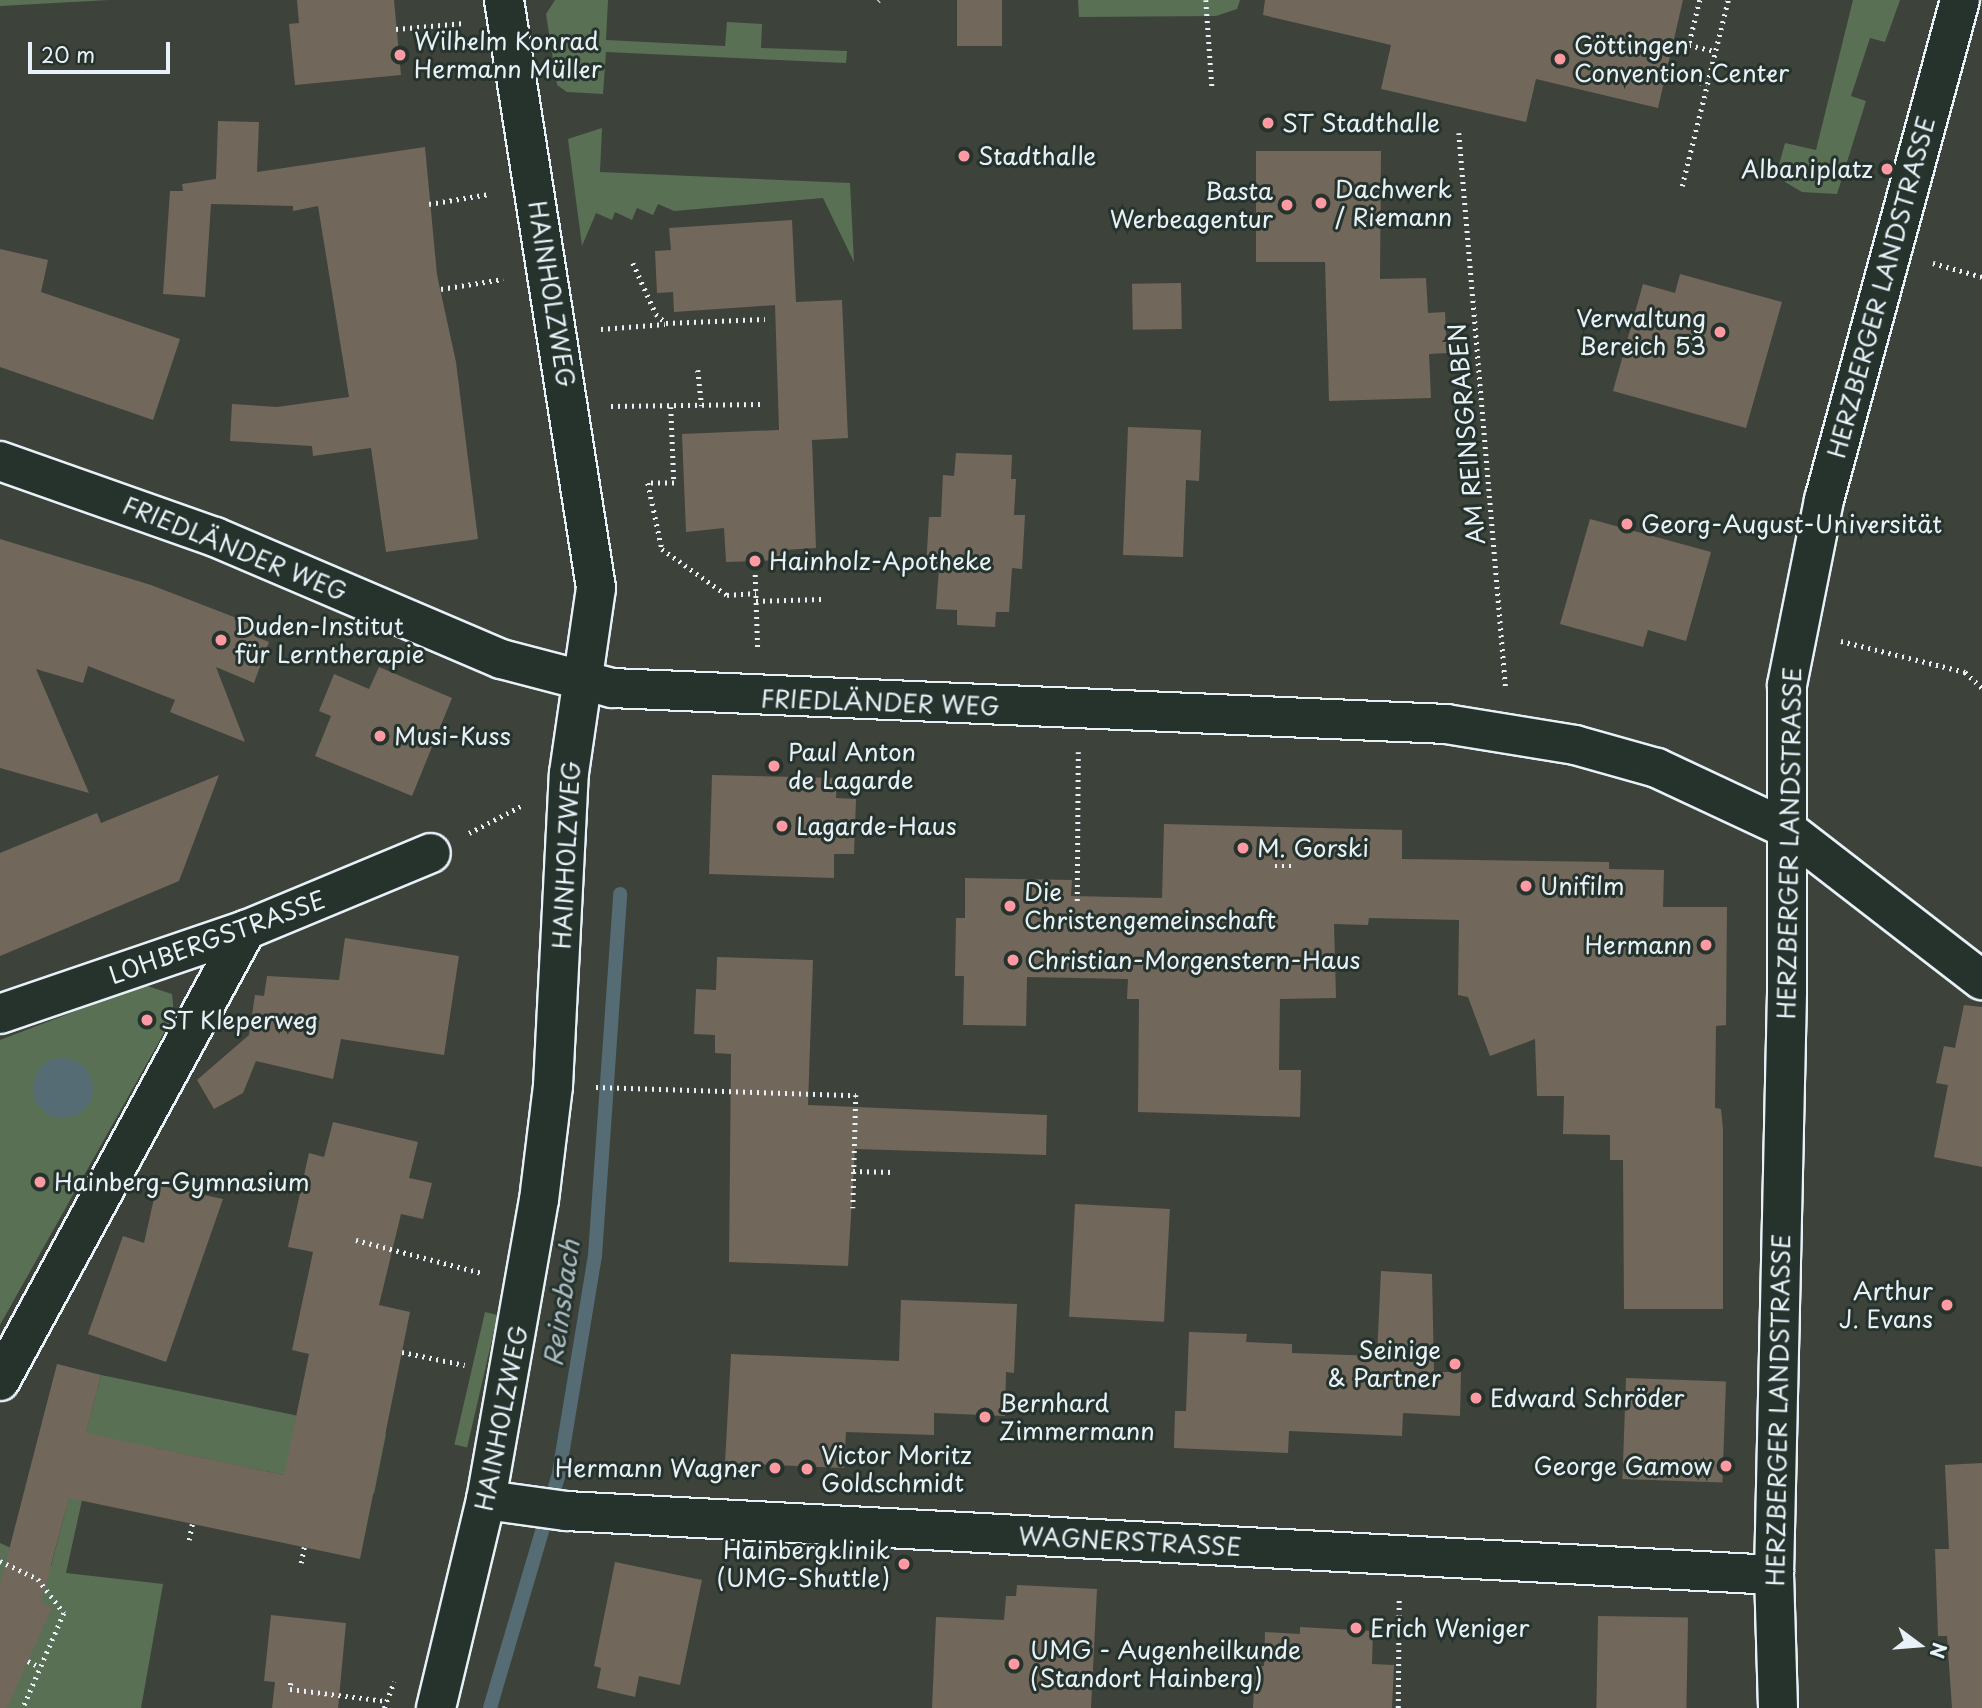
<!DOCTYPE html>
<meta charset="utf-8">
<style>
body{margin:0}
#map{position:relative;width:1982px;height:1708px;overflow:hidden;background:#3d433b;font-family:"Playpen Sans",sans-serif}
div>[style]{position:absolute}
.green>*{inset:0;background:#597055;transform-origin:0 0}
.water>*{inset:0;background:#556c74}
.round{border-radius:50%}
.stream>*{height:14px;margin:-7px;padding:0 7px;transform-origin:7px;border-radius:7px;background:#556c74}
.building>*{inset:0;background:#72675b;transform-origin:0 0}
.path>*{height:4.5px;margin-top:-2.25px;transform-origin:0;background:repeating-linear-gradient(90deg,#e8f1f8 0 2px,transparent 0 7px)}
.roads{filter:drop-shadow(2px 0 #e8f1f8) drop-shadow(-2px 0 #e8f1f8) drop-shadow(0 2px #e8f1f8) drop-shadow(0 -2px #e8f1f8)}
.street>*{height:38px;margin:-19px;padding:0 19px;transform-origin:19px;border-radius:19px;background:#26332d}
.secondary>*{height:38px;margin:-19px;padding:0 19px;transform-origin:19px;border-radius:19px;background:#26332d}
.dots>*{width:19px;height:19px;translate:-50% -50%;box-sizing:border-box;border:4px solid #26332d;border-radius:50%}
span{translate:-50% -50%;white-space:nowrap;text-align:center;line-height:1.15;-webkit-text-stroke:6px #26332d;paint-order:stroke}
.poi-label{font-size:24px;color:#e8f1f8}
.left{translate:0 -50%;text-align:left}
.right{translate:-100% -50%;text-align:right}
.street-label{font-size:24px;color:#e8f1f8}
.water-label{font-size:26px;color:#adbcc3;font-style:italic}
.north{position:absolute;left:1884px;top:1610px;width:70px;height:70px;-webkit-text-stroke:5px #26332d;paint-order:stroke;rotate:106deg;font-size:19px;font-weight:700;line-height:28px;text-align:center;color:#e8f1f8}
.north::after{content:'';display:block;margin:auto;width:24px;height:32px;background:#e8f1f8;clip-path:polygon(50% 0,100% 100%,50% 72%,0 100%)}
.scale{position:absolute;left:28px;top:42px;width:142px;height:32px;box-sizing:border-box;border:4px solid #e8f1f8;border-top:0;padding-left:9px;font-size:21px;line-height:24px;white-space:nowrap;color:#e8f1f8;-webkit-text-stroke:5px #26332d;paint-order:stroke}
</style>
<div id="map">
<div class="green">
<div style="clip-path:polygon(0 0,109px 0,0 6px)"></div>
<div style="clip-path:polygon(555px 0,608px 0,606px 40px,725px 46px,727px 22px,762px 24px,761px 48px,847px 51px,846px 63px,606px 52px,603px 94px,567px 92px,557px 85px,546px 14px)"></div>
<div style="clip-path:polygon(1078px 0,1240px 0,1237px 9px,1216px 16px,1079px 17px)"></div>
<div style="clip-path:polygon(1853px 0,1900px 0,1885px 42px,1870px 38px,1851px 96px,1866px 101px,1837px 194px,1802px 192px,1785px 182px,1779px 165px,1785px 143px,1816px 150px)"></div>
<div style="clip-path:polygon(602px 128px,600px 172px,850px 183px,854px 262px,823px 198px,674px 211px,658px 204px,653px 215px,637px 208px,632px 220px,615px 212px,612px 220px,596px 213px,582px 246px,568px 139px)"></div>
<div style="clip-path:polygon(144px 985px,172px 994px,174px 1015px,0 1325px,0 1040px)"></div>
<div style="left:485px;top:1312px;width:13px;height:136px;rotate:13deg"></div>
<div style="clip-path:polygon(101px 1375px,386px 1434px,374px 1494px,151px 1447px,84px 1491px,66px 1573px,163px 1584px,141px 1708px,0 1708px,0 1543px,51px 1566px)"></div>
</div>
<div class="water">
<div class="round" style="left:33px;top:1058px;width:60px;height:60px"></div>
</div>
<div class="stream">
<div style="left:490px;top:1708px;width:245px;rotate:-73.6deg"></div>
<div style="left:559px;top:1473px;width:221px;rotate:-80.6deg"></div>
<div style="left:595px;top:1255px;width:362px;rotate:-86deg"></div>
</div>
<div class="building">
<div style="clip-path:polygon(297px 0,394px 0,401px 75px,295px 85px,289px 24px,299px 23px)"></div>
<div style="left:957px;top:0;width:45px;height:46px"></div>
<div style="clip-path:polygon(1265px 0,1683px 0,1658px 108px,1536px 79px,1526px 122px,1381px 89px,1391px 45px,1263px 15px)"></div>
<div style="clip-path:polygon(218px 121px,259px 122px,257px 172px,425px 147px,437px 275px,456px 362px,478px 539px,386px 552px,371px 448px,313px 456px,312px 446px,230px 441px,232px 404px,277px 407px,349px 397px,318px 206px,293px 211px,293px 206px,211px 204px,205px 297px,163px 294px,170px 191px,183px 191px,182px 184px,216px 179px)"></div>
<div style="clip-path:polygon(1256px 151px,1381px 151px,1380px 279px,1426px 278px,1428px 313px,1445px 312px,1447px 353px,1429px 354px,1431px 398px,1329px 401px,1325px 262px,1256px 262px)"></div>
<div style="clip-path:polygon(792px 220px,796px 302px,842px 300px,848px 438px,812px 440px,816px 548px,783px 550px,783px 560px,726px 562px,724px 528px,686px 532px,682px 434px,779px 430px,775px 305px,674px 312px,673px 292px,657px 293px,655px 251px,671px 250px,669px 228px)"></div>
<div style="clip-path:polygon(0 249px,48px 260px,41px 292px,180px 339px,153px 420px,0 367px)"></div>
<div style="clip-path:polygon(1680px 274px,1782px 302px,1746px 428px,1613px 391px,1643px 284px,1675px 293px)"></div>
<div style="left:1181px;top:283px;width:46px;height:49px;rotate:89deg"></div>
<div style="clip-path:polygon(1128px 427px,1201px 430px,1199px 481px,1186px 480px,1183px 557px,1123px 555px)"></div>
<div style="clip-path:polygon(956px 453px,1012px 455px,1011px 479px,1016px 479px,1014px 515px,1025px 515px,1022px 569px,1012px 568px,1009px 612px,996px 612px,995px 627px,957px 625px,957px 610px,936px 609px,939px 568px,926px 567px,929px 517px,941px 517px,943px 475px,954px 476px)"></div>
<div style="clip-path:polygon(1590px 519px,1711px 552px,1686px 641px,1648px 630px,1643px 647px,1560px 624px)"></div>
<div style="clip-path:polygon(0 539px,151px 585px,257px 626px,254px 636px,269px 642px,254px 683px,216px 667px,245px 742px,170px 712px,175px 700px,88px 666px,83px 683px,36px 669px,89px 793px,0 768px)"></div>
<div style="clip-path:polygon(379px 667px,452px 698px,412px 796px,315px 756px,331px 716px,319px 711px,334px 674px,369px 689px)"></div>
<div style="clip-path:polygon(219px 775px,179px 881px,0 956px,0 853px,97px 813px,101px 823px)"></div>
<div style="clip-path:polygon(712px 775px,837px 778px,836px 798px,856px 799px,854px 854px,834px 854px,834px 878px,709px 874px)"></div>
<div style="clip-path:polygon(1164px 824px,1402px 830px,1402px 859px,1609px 862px,1609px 869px,1664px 870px,1663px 907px,1727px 907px,1726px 1025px,1716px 1026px,1715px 1108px,1721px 1109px,1723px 1130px,1723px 1309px,1624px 1309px,1623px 1160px,1610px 1160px,1610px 1135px,1563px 1134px,1564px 1096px,1537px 1096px,1535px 1039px,1490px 1056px,1468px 997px,1458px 995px,1459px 920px,1369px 918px,1368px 925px,1334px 924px,1336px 998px,1280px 999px,1279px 1070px,1301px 1070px,1300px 1117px,1138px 1112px,1139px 999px,1127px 999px,1128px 979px,1027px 977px,1026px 1026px,963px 1025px,964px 976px,955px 976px,956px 918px,965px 918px,965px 878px,1072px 880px,1071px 896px,1162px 898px)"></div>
<div style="clip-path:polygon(345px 938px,459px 956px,444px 1055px,341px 1039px,333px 1079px,256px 1061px,243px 1093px,214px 1109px,197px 1080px,249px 1035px,255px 995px,264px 996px,267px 976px,339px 980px)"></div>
<div style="clip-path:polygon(717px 957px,813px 960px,808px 1105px,1047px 1115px,1046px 1155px,855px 1149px,848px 1266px,729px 1262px,731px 1054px,715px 1053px,715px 1035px,694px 1034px,696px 989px,716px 990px)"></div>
<div style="clip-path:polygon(1964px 1005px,1982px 1007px,1982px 1167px,1934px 1157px,1948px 1085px,1936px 1083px,1944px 1046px,1955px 1048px)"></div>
<div style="clip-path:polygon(333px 1122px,418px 1142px,409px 1178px,432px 1183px,423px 1219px,401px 1214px,379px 1305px,410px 1312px,360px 1559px,69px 1498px,41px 1602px,52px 1607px,7px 1708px,0 1708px,0 1585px,57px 1364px,101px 1375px,86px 1433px,284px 1475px,309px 1354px,292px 1350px,313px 1252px,288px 1247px,309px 1153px,324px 1157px)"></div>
<div style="clip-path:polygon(157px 1185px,223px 1199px,166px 1362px,88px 1334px,123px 1236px,144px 1243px)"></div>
<div style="left:1075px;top:1204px;width:95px;height:113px;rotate:3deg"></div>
<div style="clip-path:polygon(1381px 1271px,1432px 1274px,1434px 1372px,1461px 1372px,1460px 1416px,1403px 1413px,1402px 1436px,1289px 1431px,1288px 1453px,1174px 1448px,1175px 1411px,1186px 1411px,1189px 1332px,1247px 1334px,1246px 1342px,1292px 1344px,1292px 1353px,1377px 1356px)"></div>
<div style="clip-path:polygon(901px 1300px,1017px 1304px,1014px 1373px,1006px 1372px,1005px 1416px,934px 1413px,934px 1435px,846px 1432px,844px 1468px,725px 1463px,731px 1354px,899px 1361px)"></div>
<div style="left:1626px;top:1378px;width:100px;height:101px;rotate:2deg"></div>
<div style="clip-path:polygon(1982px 1463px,1982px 1708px,1952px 1708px,1947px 1636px,1938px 1636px,1935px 1549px,1949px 1549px,1945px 1465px)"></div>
<div style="clip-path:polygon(615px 1562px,702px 1580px,680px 1685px,639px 1676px,635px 1697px,597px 1688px,601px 1668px,594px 1666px)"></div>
<div style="clip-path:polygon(1017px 1585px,1097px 1589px,1091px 1708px,932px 1708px,936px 1617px,1004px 1620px,1006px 1596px,1016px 1596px)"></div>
<div style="clip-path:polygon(271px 1615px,346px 1623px,338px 1708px,272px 1708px,275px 1682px,264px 1681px)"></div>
<div style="left:1598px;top:1616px;width:90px;height:92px;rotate:1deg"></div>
<div style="clip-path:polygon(1300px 1627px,1373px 1631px,1372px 1664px,1394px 1665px,1392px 1708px,1253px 1708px,1255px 1666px,1264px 1666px,1265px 1632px,1300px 1634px)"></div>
</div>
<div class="path">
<div style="left:1206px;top:0;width:86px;rotate:86deg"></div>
<div style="left:1700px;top:0;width:46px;rotate:103.7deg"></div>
<div style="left:1689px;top:45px;width:27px;rotate:13deg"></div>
<div style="left:878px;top:1px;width:1px;rotate:-45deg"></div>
<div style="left:396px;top:29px;width:68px;rotate:-5deg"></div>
<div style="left:1666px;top:74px;width:42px;rotate:13.7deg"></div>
<div style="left:1459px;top:133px;width:559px;rotate:85.18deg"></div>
<div style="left:1682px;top:186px;width:192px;rotate:-76.1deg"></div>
<div style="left:429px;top:204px;width:61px;rotate:-9.5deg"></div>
<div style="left:633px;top:263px;width:56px;rotate:65.7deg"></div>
<div style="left:656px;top:314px;width:13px;rotate:42deg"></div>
<div style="left:666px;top:323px;width:99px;rotate:-2.3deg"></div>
<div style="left:1933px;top:263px;width:51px;rotate:15.9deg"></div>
<div style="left:441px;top:289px;width:63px;rotate:-9.2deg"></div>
<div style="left:601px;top:329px;width:64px;rotate:-4.5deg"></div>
<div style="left:698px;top:370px;width:36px;rotate:84deg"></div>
<div style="left:611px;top:406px;width:149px;rotate:-0.8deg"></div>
<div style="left:671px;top:407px;width:76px;rotate:87.7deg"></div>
<div style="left:674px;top:483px;width:26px;rotate:180deg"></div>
<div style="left:648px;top:483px;width:67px;rotate:78deg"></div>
<div style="left:662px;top:549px;width:80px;rotate:35.3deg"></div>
<div style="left:727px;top:595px;width:29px;rotate:-4deg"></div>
<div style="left:755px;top:561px;width:90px;rotate:88.1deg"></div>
<div style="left:756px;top:601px;width:66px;rotate:-1.7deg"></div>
<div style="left:1841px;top:641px;width:128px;rotate:14deg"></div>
<div style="left:1965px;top:672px;width:23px;rotate:43deg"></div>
<div style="left:469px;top:833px;width:61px;rotate:-27.4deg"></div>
<div style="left:1275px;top:866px;width:16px"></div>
<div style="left:1077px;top:901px;width:149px;rotate:-89.6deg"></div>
<div style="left:596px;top:1087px;width:260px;rotate:1.8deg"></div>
<div style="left:856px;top:1095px;width:113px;rotate:91.5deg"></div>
<div style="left:853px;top:1171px;width:41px;rotate:1.4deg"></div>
<div style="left:356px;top:1240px;width:130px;rotate:14.7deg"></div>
<div style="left:402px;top:1352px;width:64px;rotate:11.7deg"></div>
<div style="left:189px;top:1540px;width:16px;rotate:-79deg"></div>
<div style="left:0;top:1561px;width:42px;rotate:25.3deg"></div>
<div style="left:38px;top:1579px;width:43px;rotate:52.6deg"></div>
<div style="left:64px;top:1613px;width:103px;rotate:113.3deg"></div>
<div style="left:301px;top:1563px;width:16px;rotate:-79deg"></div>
<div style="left:28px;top:1661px;width:13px;rotate:27deg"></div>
<div style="left:291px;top:1683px;width:6px;rotate:99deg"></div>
<div style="left:290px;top:1689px;width:98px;rotate:7.1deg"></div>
<div style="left:384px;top:1708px;width:28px;rotate:-69deg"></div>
<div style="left:1398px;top:1708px;width:109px;rotate:-89.5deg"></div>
</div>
<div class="roads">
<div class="street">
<div style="left:0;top:1014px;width:260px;rotate:-18.9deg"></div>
<div style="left:246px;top:930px;width:200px;rotate:-22.6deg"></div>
<div style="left:0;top:1381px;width:514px;rotate:-61.39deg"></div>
<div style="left:486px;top:1500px;width:81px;rotate:7.8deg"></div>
<div style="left:566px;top:1511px;width:1210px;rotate:3.03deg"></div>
<div style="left:436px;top:1708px;width:214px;rotate:-76.5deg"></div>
<div style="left:486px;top:1500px;width:305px;rotate:-80deg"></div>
<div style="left:539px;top:1200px;width:115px;rotate:-83deg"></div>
<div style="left:553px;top:1086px;width:313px;rotate:-87.1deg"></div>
<div style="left:569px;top:773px;width:187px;rotate:-81.7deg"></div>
<div style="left:596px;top:588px;width:595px;rotate:-98.89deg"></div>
</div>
<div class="secondary">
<div style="left:0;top:461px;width:228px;rotate:19.5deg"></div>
<div style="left:215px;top:537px;width:311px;rotate:23.1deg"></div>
<div style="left:501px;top:659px;width:115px;rotate:14.6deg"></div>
<div style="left:612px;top:688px;width:835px;rotate:2.47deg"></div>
<div style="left:1446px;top:724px;width:131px;rotate:9.2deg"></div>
<div style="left:1575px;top:745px;width:85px;rotate:15.7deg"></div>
<div style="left:1657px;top:768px;width:141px;rotate:25.1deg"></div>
<div style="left:1785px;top:828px;width:249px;rotate:37.7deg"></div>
<div style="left:1778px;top:1708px;width:133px;rotate:-91.7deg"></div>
<div style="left:1774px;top:1575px;width:584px;rotate:-88.72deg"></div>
<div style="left:1787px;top:991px;width:306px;rotate:-90deg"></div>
<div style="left:1787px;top:685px;width:189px;rotate:-78.7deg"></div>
<div style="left:1824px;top:500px;width:518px;rotate:-74.78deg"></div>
</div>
</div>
<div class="dots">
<div style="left:400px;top:55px;background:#ff9aa2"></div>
<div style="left:1560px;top:59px;background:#ff9aa2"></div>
<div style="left:1268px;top:123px;background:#ff9aa2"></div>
<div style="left:964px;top:156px;background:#ff9aa2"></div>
<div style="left:1887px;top:169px;background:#ff9aa2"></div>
<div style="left:1321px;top:203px;background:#ff9aa2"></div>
<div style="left:1287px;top:205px;background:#ff9aa2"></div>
<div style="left:1720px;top:332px;background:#ff9aa2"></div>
<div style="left:1627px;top:524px;background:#ff9aa2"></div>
<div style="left:755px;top:561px;background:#ff9aa2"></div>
<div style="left:221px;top:640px;background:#ff9aa2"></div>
<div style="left:380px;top:736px;background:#ff9aa2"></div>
<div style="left:774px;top:766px;background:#ff9aa2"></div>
<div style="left:782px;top:826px;background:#ff9aa2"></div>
<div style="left:1243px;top:848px;background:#ff9aa2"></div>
<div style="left:1526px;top:886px;background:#ff9aa2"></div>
<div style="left:1010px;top:906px;background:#ff9aa2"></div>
<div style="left:1706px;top:945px;background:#ff9aa2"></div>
<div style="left:1013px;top:960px;background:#ff9aa2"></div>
<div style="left:147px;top:1020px;background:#ff9aa2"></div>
<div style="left:40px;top:1182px;background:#ff9aa2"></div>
<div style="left:1947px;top:1305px;background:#ff9aa2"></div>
<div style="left:1455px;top:1364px;background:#ff9aa2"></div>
<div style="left:1476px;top:1398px;background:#ff9aa2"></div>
<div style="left:985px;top:1417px;background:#ff9aa2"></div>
<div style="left:1726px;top:1466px;background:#ff9aa2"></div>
<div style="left:775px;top:1468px;background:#ff9aa2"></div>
<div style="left:807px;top:1469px;background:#ff9aa2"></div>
<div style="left:904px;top:1564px;background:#ff9aa2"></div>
<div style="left:1356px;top:1628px;background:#ff9aa2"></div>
<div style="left:1014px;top:1664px;background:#ff9aa2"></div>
</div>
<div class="poi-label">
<span class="left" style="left:414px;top:55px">Wilhelm Konrad<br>Hermann Müller</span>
<span class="left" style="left:1574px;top:59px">Göttingen<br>Convention Center</span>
<span class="left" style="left:1282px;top:123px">ST Stadthalle</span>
<span class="left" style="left:978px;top:156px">Stadthalle</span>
<span class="right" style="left:1873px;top:169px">Albaniplatz</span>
<span class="left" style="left:1335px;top:203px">Dachwerk<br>/ Riemann</span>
<span class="right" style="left:1273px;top:205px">Basta<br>Werbeagentur</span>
<span class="right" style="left:1706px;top:332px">Verwaltung<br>Bereich 53</span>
<span class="left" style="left:1641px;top:524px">Georg-August-Universität</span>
<span class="left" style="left:769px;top:561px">Hainholz-Apotheke</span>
<span class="left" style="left:235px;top:640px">Duden-Institut<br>für Lerntherapie</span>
<span class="left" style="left:394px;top:736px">Musi-Kuss</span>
<span class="left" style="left:788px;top:766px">Paul Anton<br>de Lagarde</span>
<span class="left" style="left:796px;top:826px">Lagarde-Haus</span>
<span class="left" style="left:1257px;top:848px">M. Gorski</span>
<span class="left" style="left:1540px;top:886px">Unifilm</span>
<span class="left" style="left:1024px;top:906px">Die<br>Christengemeinschaft</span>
<span class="right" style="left:1692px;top:945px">Hermann</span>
<span class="left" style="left:1027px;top:960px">Christian-Morgenstern-Haus</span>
<span class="left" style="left:161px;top:1020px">ST Kleperweg</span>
<span class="left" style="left:54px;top:1182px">Hainberg-Gymnasium</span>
<span class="right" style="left:1933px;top:1305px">Arthur<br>J. Evans</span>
<span class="right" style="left:1441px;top:1364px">Seinige<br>&amp; Partner</span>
<span class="left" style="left:1490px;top:1398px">Edward Schröder</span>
<span class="left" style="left:999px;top:1417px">Bernhard<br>Zimmermann</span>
<span class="left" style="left:821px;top:1469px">Victor Moritz<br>Goldschmidt</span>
<span class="right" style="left:1712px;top:1466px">George Gamow</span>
<span class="right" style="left:761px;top:1468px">Hermann Wagner</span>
<span class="right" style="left:890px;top:1564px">Hainbergklinik<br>(UMG-Shuttle)</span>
<span class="left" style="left:1370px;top:1628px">Erich Weniger</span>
<span class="left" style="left:1030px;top:1664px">UMG - Augenheilkunde<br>(Standort Hainberg)</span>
</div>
<div class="street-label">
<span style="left:1881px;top:287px;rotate:-75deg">HERZBERGER LANDSTRASSE</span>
<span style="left:552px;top:294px;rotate:81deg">HAINHOLZWEG</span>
<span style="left:1466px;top:434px;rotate:-95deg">AM REINSGRABEN</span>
<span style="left:235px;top:548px;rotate:22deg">FRIEDLÄNDER WEG</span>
<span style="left:880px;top:702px;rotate:2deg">FRIEDLÄNDER WEG</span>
<span style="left:1789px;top:843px;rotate:-89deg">HERZBERGER LANDSTRASSE</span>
<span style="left:566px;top:855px;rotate:-87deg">HAINHOLZWEG</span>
<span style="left:217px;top:937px;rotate:-20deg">LOHBERGSTRASSE</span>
<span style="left:1778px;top:1410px;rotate:-89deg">HERZBERGER LANDSTRASSE</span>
<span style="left:501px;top:1418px;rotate:-79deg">HAINHOLZWEG</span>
<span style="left:1130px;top:1541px;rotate:3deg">WAGNERSTRASSE</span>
</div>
<div class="water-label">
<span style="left:561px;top:1303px;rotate:-82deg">Reinsbach</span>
</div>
<div class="north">N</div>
<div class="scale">20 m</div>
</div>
